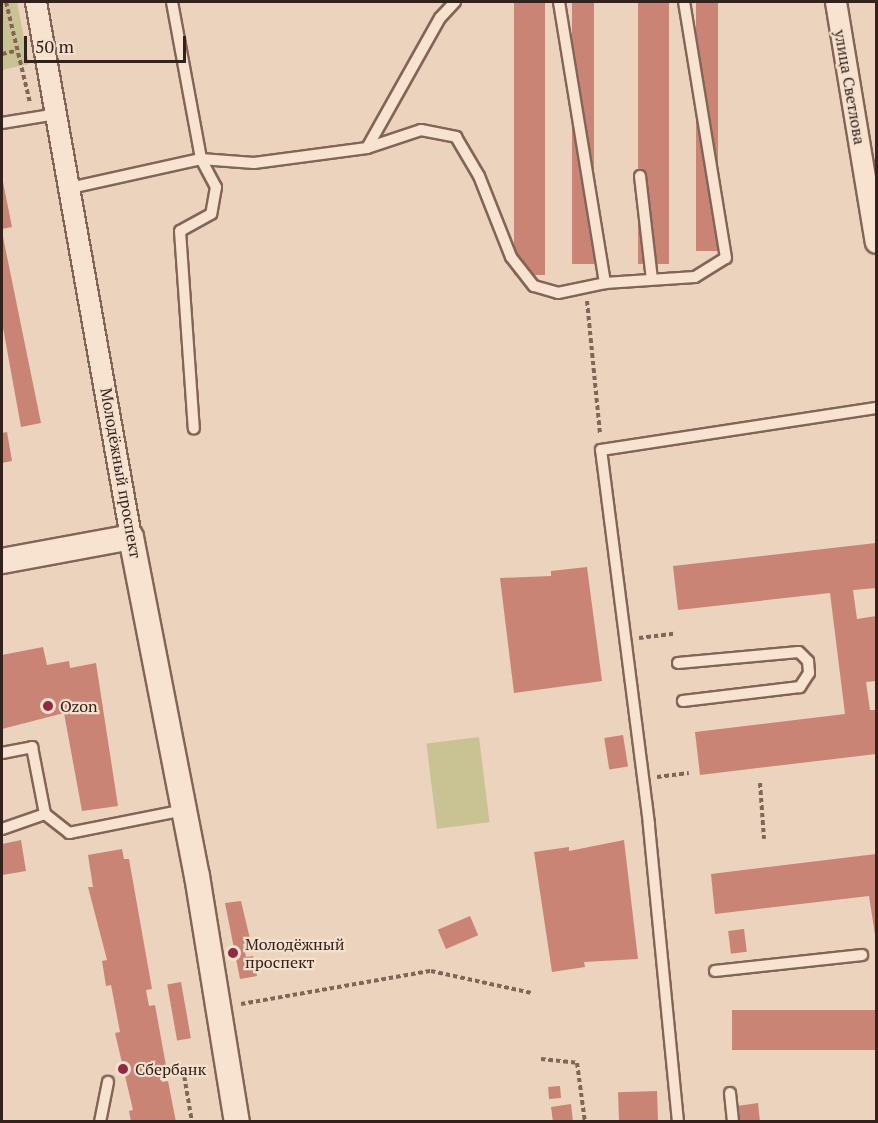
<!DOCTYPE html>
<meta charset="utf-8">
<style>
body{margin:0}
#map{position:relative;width:878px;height:1123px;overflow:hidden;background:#ecd3be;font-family:"PT Serif",serif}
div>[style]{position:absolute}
.green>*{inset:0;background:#c9c393;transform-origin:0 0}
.building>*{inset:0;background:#c98475;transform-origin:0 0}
.path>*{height:4px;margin-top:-2px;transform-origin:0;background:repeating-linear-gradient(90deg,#836557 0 4.5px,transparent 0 7.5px)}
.roads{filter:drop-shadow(2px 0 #836557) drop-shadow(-2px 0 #836557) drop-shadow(0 2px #836557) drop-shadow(0 -2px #836557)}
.service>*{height:10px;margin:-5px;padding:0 5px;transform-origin:5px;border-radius:5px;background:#f7e3d0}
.minor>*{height:20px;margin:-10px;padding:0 10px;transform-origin:10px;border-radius:10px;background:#f7e3d0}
.tertiary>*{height:24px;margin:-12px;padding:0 12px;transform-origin:12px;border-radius:12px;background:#f7e3d0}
.dots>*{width:16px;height:16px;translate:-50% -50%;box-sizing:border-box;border:3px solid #f4e0cd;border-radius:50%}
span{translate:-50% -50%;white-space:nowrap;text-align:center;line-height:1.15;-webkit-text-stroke:4.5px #f4e0cd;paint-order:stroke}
.street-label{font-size:16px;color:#33221c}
.poi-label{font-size:16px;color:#33221c}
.left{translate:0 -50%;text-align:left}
.frame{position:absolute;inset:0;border:3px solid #33221c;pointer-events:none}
.scale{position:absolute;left:24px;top:36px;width:162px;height:27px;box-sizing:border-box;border:3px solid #33221c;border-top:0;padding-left:8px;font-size:18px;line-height:21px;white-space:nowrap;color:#33221c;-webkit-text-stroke:4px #f4e0cd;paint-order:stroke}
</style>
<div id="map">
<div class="green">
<div style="clip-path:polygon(2px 2px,17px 2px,29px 64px,2px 70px)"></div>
<div style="left:479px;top:737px;width:86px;height:53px;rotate:83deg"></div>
</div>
<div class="building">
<div style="left:514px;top:2px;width:31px;height:273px"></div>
<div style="left:572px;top:2px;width:22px;height:262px"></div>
<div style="left:638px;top:2px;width:31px;height:262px"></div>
<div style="left:696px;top:2px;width:22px;height:249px"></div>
<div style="clip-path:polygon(2px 177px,12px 227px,2px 229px)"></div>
<div style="clip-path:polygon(2px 232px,41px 423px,21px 427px,2px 322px)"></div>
<div style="clip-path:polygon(7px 432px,12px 461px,2px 463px,2px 433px)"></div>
<div style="clip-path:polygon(876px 543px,876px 588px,853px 590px,857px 619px,876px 616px,876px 681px,866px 682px,870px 710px,876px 710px,876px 754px,700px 775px,695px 732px,845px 714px,830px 593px,678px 610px,673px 566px)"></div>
<div style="clip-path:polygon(587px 567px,602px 681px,514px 693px,500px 578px,551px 576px,551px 571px)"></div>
<div style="clip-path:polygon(43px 647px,47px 665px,69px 661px,70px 668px,96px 663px,118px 806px,82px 811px,64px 713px,2px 729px,2px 655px)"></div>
<div style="left:623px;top:735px;width:32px;height:19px;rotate:81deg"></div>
<div style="clip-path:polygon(21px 840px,26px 871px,2px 875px,2px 844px)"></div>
<div style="clip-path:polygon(624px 840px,638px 959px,584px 962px,585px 967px,552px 972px,534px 852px,569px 847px,569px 851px)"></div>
<div style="clip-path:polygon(122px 849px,124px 859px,129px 859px,152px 989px,146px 990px,149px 1006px,155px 1005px,167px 1071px,160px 1073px,162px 1082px,168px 1081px,176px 1122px,131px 1122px,129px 1111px,133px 1110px,115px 1033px,120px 1032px,111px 985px,106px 986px,102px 961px,107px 960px,88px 887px,93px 887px,88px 855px)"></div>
<div style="clip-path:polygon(876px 854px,876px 941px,869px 896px,715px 914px,711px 874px)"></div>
<div style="clip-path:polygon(241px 901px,251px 943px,243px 944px,246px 957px,253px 956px,257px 976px,240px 979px,225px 903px)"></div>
<div style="left:470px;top:916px;width:21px;height:35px;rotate:67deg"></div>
<div style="left:744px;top:929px;width:23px;height:16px;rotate:83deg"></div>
<div style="left:181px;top:982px;width:57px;height:14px;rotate:80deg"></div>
<div style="left:876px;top:1010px;width:40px;height:144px;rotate:90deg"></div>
<div style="left:560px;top:1086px;width:12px;height:12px;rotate:85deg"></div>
<div style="left:657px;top:1091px;width:31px;height:39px;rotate:88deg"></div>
<div style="clip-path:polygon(758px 1103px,760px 1122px,739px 1122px,737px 1106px)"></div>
<div style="clip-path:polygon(571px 1104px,573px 1122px,553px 1122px,551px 1107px)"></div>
</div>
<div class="path">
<div style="left:6px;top:2px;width:104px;rotate:76.6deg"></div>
<div style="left:2px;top:54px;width:13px;rotate:-13deg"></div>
<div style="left:587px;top:301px;width:134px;rotate:84.4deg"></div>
<div style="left:639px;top:638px;width:35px;rotate:-7deg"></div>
<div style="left:657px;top:777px;width:32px;rotate:-7deg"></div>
<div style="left:760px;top:783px;width:56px;rotate:85.9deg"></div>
<div style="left:241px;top:1004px;width:193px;rotate:-9.9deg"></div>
<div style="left:431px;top:971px;width:103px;rotate:12.3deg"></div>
<div style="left:541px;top:1059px;width:36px;rotate:6deg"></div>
<div style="left:577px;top:1063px;width:60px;rotate:82.3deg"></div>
<div style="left:183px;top:1069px;width:54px;rotate:80.4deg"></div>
</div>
<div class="roads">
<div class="service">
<div style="left:172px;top:2px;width:160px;rotate:79.5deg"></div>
<div style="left:201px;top:159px;width:32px;rotate:62deg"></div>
<div style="left:216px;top:187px;width:27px;rotate:100deg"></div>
<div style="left:211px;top:214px;width:35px;rotate:151deg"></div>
<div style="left:180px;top:231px;width:198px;rotate:86deg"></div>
<div style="left:559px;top:2px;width:285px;rotate:80.7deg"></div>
<div style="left:2px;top:123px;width:56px;rotate:-9.3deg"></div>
<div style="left:367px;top:148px;width:57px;rotate:-18.4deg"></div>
<div style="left:421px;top:130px;width:36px;rotate:11deg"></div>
<div style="left:456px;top:137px;width:45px;rotate:59.5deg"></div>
<div style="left:479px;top:176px;width:87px;rotate:68.4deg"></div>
<div style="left:511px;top:257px;width:37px;rotate:52deg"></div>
<div style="left:534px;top:286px;width:25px;rotate:16deg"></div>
<div style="left:558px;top:293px;width:48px;rotate:-12deg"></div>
<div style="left:605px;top:283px;width:90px;rotate:-3.8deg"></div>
<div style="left:695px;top:277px;width:36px;rotate:-32deg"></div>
<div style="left:726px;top:258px;width:259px;rotate:-99.3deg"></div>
<div style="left:640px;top:176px;width:104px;rotate:83.4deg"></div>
<div style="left:70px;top:188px;width:134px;rotate:-12.5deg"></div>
<div style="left:201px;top:159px;width:53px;rotate:4.3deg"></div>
<div style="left:254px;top:163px;width:114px;rotate:-7.6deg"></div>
<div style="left:367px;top:148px;width:149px;rotate:-60.7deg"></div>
<div style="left:440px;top:18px;width:22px;rotate:-47deg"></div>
<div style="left:678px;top:663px;width:121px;rotate:-5.2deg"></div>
<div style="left:799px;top:652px;width:13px;rotate:45deg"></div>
<div style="left:808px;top:661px;width:12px;rotate:85deg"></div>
<div style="left:809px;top:673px;width:17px;rotate:123deg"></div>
<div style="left:800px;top:687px;width:118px;rotate:173.2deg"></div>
<div style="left:2px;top:753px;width:31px;rotate:-11deg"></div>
<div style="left:32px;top:747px;width:68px;rotate:79deg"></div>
<div style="left:45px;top:814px;width:31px;rotate:38deg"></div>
<div style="left:69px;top:833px;width:117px;rotate:-11.3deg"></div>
<div style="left:2px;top:829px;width:46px;rotate:-19.2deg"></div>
<div style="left:715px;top:971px;width:148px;rotate:-6.2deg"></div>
<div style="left:730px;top:1093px;width:29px;rotate:84deg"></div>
<div style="left:100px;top:1122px;width:41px;rotate:-78.7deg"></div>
<div style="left:678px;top:1122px;width:299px;rotate:-95.6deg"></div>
<div style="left:649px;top:824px;width:377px;rotate:-97.3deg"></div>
<div style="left:601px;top:450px;width:278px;rotate:-8.7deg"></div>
</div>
<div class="minor">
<div style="left:36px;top:2px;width:543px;rotate:79.93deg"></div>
<div style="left:836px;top:2px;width:244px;rotate:80.6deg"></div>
</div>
<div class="tertiary">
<div style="left:2px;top:561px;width:131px;rotate:-10.5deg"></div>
<div style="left:131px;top:537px;width:345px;rotate:79deg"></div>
<div style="left:197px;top:876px;width:249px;rotate:80.8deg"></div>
</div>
</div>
<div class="dots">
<div style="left:48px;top:706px;background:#902942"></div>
<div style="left:233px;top:953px;background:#902942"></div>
<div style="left:123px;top:1069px;background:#902942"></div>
</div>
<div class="street-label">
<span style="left:850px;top:87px;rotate:80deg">улица Светлова</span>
<span style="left:121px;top:473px;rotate:80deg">Молодёжный проспект</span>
</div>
<div class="poi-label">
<span class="left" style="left:60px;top:706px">Ozon</span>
<span class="left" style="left:245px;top:953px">Молодёжный<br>проспект</span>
<span class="left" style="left:135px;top:1069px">Сбербанк</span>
</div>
<div class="frame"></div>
<div class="scale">50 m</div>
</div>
